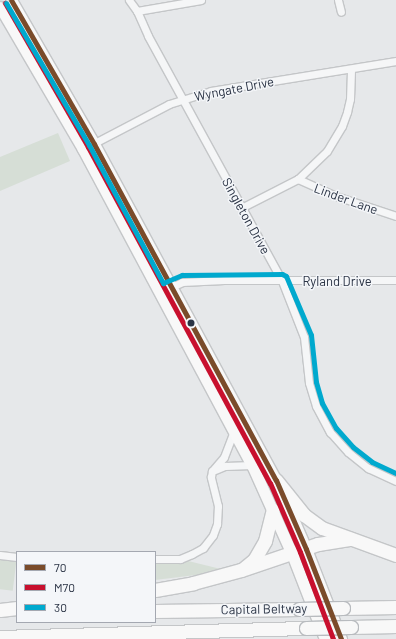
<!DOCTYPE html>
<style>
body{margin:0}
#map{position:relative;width:396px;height:639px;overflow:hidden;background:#e6e8ea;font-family:Barlow,sans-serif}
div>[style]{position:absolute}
.green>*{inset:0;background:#d6ded6;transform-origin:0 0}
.roads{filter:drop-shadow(1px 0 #c4c6c8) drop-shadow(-1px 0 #c4c6c8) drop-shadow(0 1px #c4c6c8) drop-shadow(0 -1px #c4c6c8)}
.street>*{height:7px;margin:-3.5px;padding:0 3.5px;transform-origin:3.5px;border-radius:3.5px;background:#f5f6f7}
.primary>*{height:11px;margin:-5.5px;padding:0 5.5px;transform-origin:5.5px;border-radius:5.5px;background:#f8f8f8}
.highway>*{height:13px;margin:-6.5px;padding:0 6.5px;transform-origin:6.5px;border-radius:6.5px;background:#f8f8f8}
.bridges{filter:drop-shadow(1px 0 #b8bbbf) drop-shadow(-1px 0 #b8bbbf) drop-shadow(0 1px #b8bbbf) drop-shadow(0 -1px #b8bbbf)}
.highway-bridge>*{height:13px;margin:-6.5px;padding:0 6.5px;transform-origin:6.5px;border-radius:6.5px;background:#f8f8f8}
.bus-1>*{height:5px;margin:-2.5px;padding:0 2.5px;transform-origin:2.5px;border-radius:2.5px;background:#7a4b2a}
.bus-2>*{height:5px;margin:-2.5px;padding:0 2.5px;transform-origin:2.5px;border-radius:2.5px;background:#c8102e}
.bus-3>*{height:5px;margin:-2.5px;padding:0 2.5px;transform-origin:2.5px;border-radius:2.5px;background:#00a9ce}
.dots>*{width:11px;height:11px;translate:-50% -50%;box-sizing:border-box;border:2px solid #f4f6f9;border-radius:50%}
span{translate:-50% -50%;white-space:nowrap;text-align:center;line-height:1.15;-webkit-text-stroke:3px #f4f6f9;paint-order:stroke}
.street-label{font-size:13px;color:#2b3445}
.legend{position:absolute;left:16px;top:551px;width:140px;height:72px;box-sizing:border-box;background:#f4f6f9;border:1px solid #a4a8b1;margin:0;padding:5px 7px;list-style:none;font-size:12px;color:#2b3445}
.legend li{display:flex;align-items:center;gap:8px;height:20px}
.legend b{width:20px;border:1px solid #a4a8b1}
</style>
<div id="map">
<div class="green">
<div style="clip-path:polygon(58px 133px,70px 161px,0 191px,0 157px)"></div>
<div style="left:0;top:555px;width:17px;height:34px;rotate:7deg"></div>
<div style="clip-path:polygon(155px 559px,180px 559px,229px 571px,155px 580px)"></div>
</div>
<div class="roads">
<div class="street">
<div style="left:129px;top:0;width:14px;rotate:54deg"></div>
<div style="left:137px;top:11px;width:27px;rotate:66deg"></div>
<div style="left:148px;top:36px;width:279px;rotate:61.3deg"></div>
<div style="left:282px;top:281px;width:60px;rotate:68.6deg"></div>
<div style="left:304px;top:337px;width:46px;rotate:83.8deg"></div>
<div style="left:309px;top:383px;width:24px;rotate:73deg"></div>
<div style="left:316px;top:406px;width:30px;rotate:62deg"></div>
<div style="left:330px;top:432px;width:27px;rotate:48deg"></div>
<div style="left:348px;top:452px;width:26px;rotate:39deg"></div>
<div style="left:368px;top:468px;width:31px;rotate:25deg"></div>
<div style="left:338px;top:0;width:12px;rotate:76deg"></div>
<div style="left:137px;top:11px;width:65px;rotate:-9.8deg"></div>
<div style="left:83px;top:149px;width:97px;rotate:-27.6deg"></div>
<div style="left:169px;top:104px;width:44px;rotate:-17.2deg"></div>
<div style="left:211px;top:91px;width:187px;rotate:-9.2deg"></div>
<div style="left:298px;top:179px;width:42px;rotate:24.1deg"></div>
<div style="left:336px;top:196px;width:63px;rotate:18.4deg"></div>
<div style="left:241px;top:208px;width:64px;rotate:-27deg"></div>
<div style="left:298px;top:179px;width:40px;rotate:-44deg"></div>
<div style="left:327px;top:151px;width:29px;rotate:-59deg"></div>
<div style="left:342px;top:126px;width:15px;rotate:-70deg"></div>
<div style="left:347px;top:112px;width:13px;rotate:-77deg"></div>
<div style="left:350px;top:99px;width:30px;rotate:-88deg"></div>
<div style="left:160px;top:292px;width:24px;rotate:-24deg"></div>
<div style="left:182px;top:282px;width:42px;rotate:-2.7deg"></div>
<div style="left:224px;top:280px;width:172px"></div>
<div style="left:215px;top:470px;width:11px;rotate:-22deg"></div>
<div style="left:225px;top:466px;width:27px;rotate:-2deg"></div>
<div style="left:0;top:555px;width:17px;rotate:7deg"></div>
<div style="left:155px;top:559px;width:25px"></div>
<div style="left:180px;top:559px;width:13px;rotate:-23deg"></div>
<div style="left:192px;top:554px;width:13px;rotate:-29deg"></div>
<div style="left:203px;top:548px;width:16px;rotate:-52deg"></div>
<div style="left:213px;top:535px;width:12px;rotate:-70deg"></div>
<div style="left:217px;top:524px;width:18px;rotate:-87deg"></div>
<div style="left:218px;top:506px;width:30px;rotate:-104deg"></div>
<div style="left:211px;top:477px;width:6px;rotate:-81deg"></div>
<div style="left:212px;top:471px;width:18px;rotate:-49deg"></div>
<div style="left:224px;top:457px;width:28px;rotate:-69deg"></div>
</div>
<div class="primary">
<div style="left:11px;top:0;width:166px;rotate:60deg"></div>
<div style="left:94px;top:144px;width:382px;rotate:61.6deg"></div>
<div style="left:276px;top:480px;width:75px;rotate:66.5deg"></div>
<div style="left:306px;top:549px;width:97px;rotate:68.7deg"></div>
<div style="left:0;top:7px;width:164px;rotate:59.7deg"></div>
<div style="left:83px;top:149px;width:358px;rotate:61.9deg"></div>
<div style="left:252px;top:465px;width:98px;rotate:65.8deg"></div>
<div style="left:292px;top:554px;width:91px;rotate:68.8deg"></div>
</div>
<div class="highway">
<div style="left:276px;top:480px;width:45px;rotate:51.3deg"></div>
<div style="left:304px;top:515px;width:22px;rotate:36deg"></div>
<div style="left:322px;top:528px;width:79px;rotate:20deg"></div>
<div style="left:244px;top:568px;width:13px;rotate:-39deg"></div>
<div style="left:254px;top:560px;width:22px;rotate:-60deg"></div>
<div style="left:265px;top:541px;width:32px;rotate:-76deg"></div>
<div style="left:155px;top:590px;width:39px;rotate:-10deg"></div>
<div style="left:193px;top:583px;width:50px;rotate:-15.2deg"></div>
<div style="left:241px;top:570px;width:81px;rotate:-18.7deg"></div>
<div style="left:318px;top:544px;width:33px;rotate:-9deg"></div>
<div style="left:343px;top:608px;width:53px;rotate:-1.1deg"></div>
<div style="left:0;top:610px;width:17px;rotate:-7deg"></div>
<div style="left:155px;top:611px;width:144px;rotate:-0.8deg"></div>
<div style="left:351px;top:627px;width:45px;rotate:-1.3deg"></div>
<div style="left:0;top:637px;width:306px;rotate:-1.7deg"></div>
</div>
</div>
<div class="bridges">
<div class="highway-bridge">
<div style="left:299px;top:609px;width:44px;rotate:-1.3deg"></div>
<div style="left:306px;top:628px;width:45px;rotate:-1.3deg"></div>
</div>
</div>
<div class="bus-1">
<div style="left:11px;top:0;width:166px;rotate:60deg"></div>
<div style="left:94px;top:144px;width:382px;rotate:61.6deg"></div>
<div style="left:276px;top:480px;width:75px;rotate:66.5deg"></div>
<div style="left:306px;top:549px;width:97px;rotate:68.7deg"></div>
</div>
<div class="bus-2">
<div style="left:5px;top:3px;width:166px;rotate:60deg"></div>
<div style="left:88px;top:147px;width:382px;rotate:61.6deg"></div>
<div style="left:270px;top:483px;width:75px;rotate:66.5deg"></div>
<div style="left:300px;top:552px;width:93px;rotate:69.2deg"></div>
</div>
<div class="bus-3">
<div style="left:6px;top:3px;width:164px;rotate:59.7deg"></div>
<div style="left:89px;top:145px;width:157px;rotate:61.8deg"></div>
<div style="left:163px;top:283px;width:21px;rotate:-23deg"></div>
<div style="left:182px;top:275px;width:100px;rotate:-0.6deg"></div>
<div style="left:282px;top:274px;width:4px;rotate:27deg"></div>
<div style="left:286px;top:276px;width:64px;rotate:67deg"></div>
<div style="left:311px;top:335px;width:47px;rotate:83.9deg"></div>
<div style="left:316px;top:382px;width:22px;rotate:74deg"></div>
<div style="left:322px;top:403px;width:29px;rotate:61deg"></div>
<div style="left:336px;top:428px;width:25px;rotate:48deg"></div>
<div style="left:353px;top:447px;width:24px;rotate:38deg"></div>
<div style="left:372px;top:462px;width:26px;rotate:25deg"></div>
</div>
<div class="dots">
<div style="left:191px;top:323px;background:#2b3445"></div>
</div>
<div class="street-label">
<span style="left:234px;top:89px;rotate:-11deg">Wyngate Drive</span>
<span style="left:346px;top:199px;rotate:20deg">Linder Lane</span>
<span style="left:246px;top:216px;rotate:61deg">Singleton Drive</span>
<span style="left:337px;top:281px">Ryland Drive</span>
<span style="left:264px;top:609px;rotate:-1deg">Capital Beltway</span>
</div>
<ul class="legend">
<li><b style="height:5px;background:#7a4b2a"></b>70</li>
<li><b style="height:5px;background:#c8102e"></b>M70</li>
<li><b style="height:5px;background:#00a9ce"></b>30</li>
</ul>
</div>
